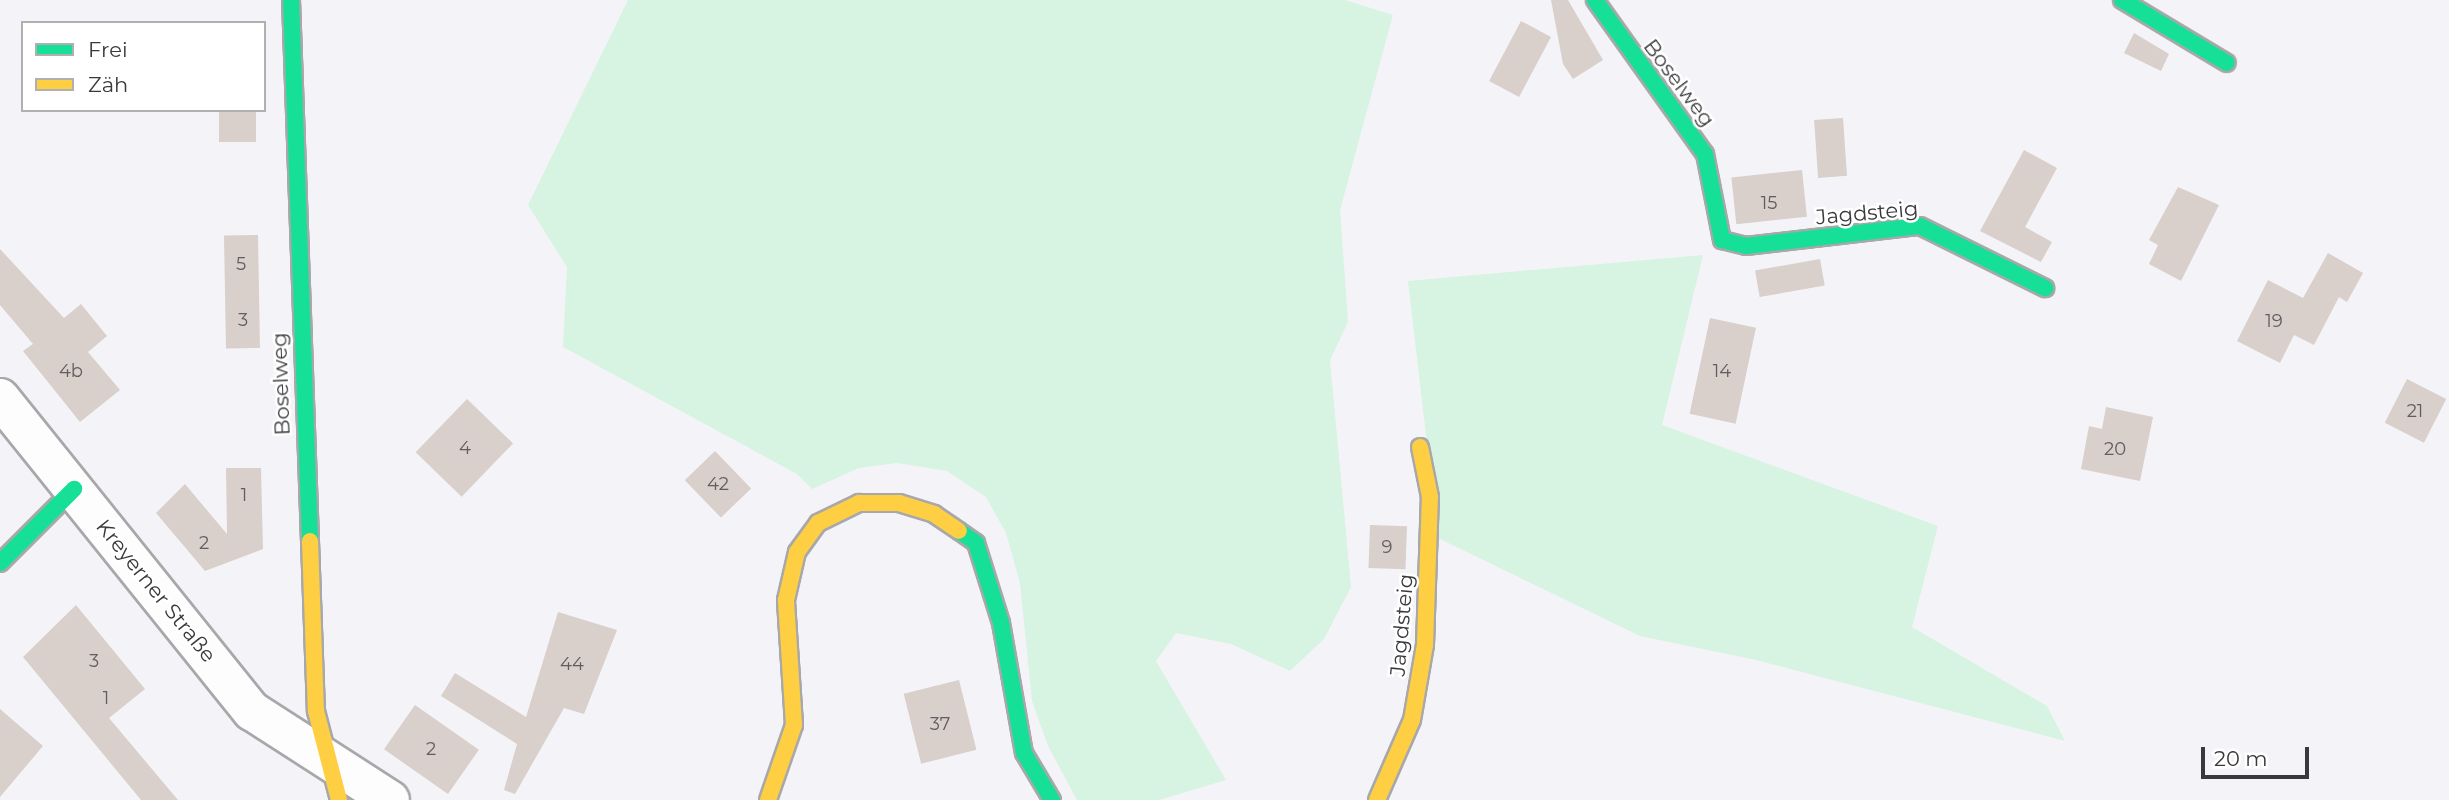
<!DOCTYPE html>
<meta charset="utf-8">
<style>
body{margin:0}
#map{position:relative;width:2449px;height:800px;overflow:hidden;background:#f4f4f8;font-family:Montserrat,sans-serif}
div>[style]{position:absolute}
.green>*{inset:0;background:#d7f3e1}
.building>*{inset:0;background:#d9cfcb;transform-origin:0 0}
.roads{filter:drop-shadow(2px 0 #a8a8ab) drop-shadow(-2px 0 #a8a8ab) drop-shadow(0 2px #a8a8ab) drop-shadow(0 -2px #a8a8ab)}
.street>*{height:38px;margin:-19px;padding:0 19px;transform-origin:19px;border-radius:19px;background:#fdfdfe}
.fast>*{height:16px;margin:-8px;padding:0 8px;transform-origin:8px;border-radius:8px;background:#16e098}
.slow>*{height:16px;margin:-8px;padding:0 8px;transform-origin:8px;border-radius:8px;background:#ffcf43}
span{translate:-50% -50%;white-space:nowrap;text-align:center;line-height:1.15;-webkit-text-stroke:5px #fff;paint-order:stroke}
.number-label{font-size:18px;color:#615e60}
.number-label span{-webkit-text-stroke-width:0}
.street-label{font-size:21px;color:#39393c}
.legend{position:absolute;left:21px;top:21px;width:245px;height:91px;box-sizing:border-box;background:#fff;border:2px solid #b0b0b1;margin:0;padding:9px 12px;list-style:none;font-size:21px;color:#39393c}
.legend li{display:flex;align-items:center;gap:14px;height:35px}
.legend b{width:35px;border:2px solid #b0b0b1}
.scale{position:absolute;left:2201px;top:747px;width:108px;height:32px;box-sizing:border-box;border:4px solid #39393c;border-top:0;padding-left:9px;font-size:21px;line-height:24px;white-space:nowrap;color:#39393c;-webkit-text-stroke:5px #fff;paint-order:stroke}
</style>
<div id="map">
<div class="green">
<div style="clip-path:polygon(628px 0,1345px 0,1393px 15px,1340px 210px,1348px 322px,1330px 360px,1351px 587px,1324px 639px,1290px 671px,1231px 644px,1176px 633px,1156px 661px,1226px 780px,1159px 800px,1077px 800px,1048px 746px,1032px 701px,1020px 583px,1006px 533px,986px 497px,947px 471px,897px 463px,859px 468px,812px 489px,797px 474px,563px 347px,567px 267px,528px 205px)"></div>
<div style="clip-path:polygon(1703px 255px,1662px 425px,1938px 526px,1912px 627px,2047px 706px,2065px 741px,1756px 660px,1640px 636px,1438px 538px,1408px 281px)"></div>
</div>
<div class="building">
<div style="clip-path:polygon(1551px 0,1568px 0,1603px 60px,1573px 79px,1563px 64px)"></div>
<div style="left:1521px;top:21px;width:34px;height:68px;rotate:28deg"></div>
<div style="clip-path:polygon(2134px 33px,2169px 54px,2161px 71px,2124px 53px)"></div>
<div style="left:219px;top:110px;width:37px;height:32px"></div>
<div style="left:1843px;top:118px;width:58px;height:29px;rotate:86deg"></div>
<div style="clip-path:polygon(2024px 150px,2057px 168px,2025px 227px,2052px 242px,2041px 262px,1980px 231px)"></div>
<div style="left:1802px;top:170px;width:47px;height:71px;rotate:84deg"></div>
<div style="clip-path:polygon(2178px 187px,2219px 205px,2181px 281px,2149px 264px,2158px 245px,2149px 240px)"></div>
<div style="left:258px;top:235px;width:113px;height:34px;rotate:89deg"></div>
<div style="clip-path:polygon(0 249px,64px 318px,81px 304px,107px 336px,88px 352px,120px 390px,80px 422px,23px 351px,33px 344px,0 305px)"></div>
<div style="clip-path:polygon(2328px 253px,2363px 273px,2347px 302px,2339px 297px,2314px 345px,2294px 335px,2280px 363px,2237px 341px,2268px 280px,2303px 298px)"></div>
<div style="left:1820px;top:259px;width:27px;height:66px;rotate:80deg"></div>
<div style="left:1710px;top:318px;width:47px;height:98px;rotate:12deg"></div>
<div style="left:2407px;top:379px;width:44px;height:49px;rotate:27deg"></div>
<div style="left:467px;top:399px;width:64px;height:74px;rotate:44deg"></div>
<div style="clip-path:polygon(2106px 407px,2153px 417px,2140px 481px,2081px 469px,2089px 426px,2102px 429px)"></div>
<div style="left:715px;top:451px;width:52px;height:42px;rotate:46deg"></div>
<div style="clip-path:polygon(226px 468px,261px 468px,263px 549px,205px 571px,156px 513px,185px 484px,227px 534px)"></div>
<div style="left:1370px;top:525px;width:37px;height:43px;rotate:2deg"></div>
<div style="clip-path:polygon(76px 605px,145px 689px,109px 718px,178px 800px,141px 800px,23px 657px)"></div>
<div style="clip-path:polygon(558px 612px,617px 630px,584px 714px,564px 708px,515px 794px,504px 790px,517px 744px,441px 696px,455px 673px,526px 717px)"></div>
<div style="left:959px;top:680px;width:72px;height:57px;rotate:76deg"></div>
<div style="left:415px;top:705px;width:78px;height:54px;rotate:35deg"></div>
<div style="clip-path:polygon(0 709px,43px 746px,0 797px)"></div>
</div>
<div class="roads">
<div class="street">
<div style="left:0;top:398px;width:402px;rotate:51.2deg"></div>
<div style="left:252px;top:711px;width:164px;rotate:32.8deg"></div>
</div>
<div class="fast">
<div style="left:291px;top:0;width:541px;rotate:87.99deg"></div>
<div style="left:1595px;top:0;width:189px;rotate:54.5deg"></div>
<div style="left:1705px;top:154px;width:88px;rotate:78.8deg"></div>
<div style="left:1722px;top:240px;width:25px;rotate:14deg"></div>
<div style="left:1746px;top:246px;width:175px;rotate:-6.6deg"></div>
<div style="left:1920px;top:226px;width:140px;rotate:26.4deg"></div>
<div style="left:2122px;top:0;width:122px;rotate:31deg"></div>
<div style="left:959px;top:531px;width:21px;rotate:35deg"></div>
<div style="left:976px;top:543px;width:84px;rotate:72.6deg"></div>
<div style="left:1001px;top:623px;width:132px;rotate:80deg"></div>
<div style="left:1024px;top:753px;width:55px;rotate:59.2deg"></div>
<div style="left:0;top:563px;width:105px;rotate:-45deg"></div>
</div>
<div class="slow">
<div style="left:310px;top:541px;width:170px;rotate:88deg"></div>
<div style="left:316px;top:711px;width:92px;rotate:75.5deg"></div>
<div style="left:768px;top:800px;width:79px;rotate:-70.9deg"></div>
<div style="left:794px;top:725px;width:125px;rotate:-93.7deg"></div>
<div style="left:786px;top:600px;width:49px;rotate:-77.1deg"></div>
<div style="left:797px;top:552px;width:36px;rotate:-54deg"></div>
<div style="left:818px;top:523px;width:46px;rotate:-26deg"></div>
<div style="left:859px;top:503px;width:40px"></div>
<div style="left:899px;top:503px;width:37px;rotate:17deg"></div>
<div style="left:934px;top:514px;width:30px;rotate:34deg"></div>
<div style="left:1377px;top:800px;width:87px;rotate:-66.4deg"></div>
<div style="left:1412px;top:720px;width:76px;rotate:-80.2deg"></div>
<div style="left:1425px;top:645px;width:148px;rotate:-88.1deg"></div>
<div style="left:1430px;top:497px;width:51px;rotate:-101.3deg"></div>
</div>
</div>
<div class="number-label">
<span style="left:1769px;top:203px">15</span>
<span style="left:241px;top:264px">5</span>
<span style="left:243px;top:320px">3</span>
<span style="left:2274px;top:321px">19</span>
<span style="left:71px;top:371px">4b</span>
<span style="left:1722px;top:371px">14</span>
<span style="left:2415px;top:411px">21</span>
<span style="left:465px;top:448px">4</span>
<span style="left:2115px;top:449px">20</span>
<span style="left:718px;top:484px">42</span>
<span style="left:244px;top:495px">1</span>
<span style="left:204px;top:543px">2</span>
<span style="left:1387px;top:547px">9</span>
<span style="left:94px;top:661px">3</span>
<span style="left:572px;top:664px">44</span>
<span style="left:106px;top:698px">1</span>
<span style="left:940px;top:724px">37</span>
<span style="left:431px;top:749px">2</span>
</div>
<div class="street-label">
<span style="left:1679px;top:83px;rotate:53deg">Boselweg</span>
<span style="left:1867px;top:213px;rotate:-5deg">Jagdsteig</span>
<span style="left:281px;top:384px;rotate:-92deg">Boselweg</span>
<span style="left:156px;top:591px;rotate:51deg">Kreyerner Straße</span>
<span style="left:1402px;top:625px;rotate:-85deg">Jagdsteig</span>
</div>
<ul class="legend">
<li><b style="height:9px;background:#16e098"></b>Frei</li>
<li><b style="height:9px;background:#ffcf43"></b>Zäh</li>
</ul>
<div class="scale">20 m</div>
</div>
